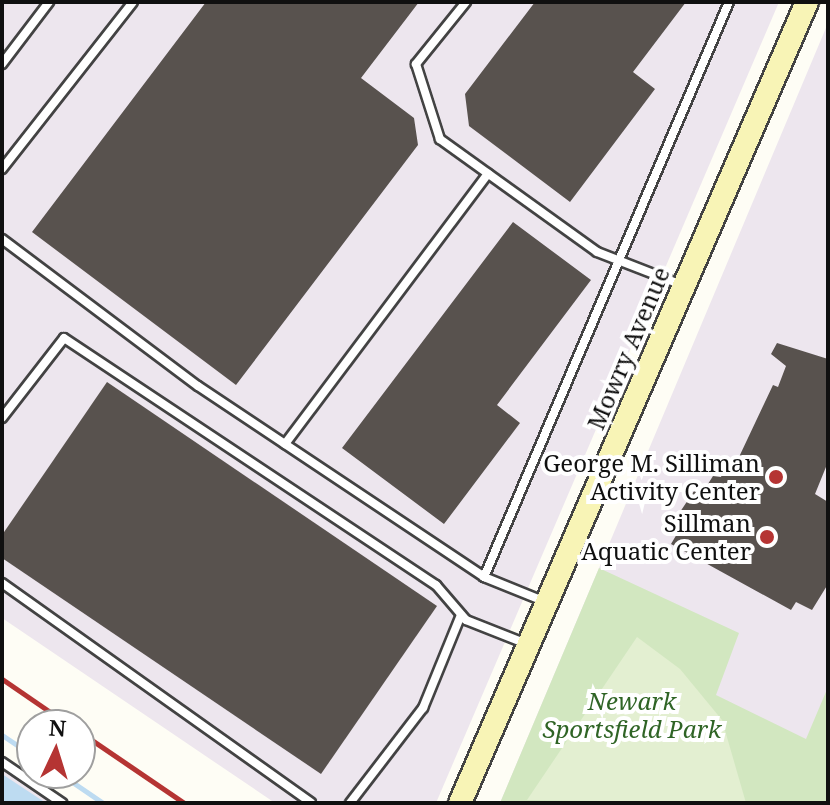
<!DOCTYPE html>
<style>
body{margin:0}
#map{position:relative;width:830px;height:805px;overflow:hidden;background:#fefdf5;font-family:"Noto Serif",serif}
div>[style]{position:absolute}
.industrial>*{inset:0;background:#ede6ee}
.green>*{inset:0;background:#d2e7c0}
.pitch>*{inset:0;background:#e3efd1}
.water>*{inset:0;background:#bddbf1}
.stream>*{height:5px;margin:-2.5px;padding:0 2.5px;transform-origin:2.5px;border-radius:2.5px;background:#bddbf1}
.building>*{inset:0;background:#58524e}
.roads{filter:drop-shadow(2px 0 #434343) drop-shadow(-2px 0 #434343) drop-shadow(0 2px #434343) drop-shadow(0 -2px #434343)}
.service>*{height:8px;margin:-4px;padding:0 4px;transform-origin:4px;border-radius:4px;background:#fff}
.secondary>*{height:22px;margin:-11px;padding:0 11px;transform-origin:11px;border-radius:11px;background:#f8f4b6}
.rail>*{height:5px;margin:-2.5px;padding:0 2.5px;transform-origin:2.5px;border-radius:2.5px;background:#b53433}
.dots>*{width:22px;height:22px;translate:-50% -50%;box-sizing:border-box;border:4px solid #fff;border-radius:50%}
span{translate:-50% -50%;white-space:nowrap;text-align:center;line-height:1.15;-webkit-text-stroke:8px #fff;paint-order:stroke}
.street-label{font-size:24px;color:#101010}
.poi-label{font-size:24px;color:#101010}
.right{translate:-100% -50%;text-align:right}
.park-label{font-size:24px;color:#2f6425;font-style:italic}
.frame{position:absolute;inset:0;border:4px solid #101010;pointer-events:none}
.north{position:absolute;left:16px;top:709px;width:80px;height:80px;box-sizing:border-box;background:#fff;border:2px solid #9f9f9f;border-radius:50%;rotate:4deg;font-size:22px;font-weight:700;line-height:32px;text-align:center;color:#101010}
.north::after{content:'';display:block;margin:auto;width:28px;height:36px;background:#b53433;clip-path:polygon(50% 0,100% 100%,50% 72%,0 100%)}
</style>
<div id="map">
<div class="industrial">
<div style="clip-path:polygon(2px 2px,779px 2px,436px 803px,275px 803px,2px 618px)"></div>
<div style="clip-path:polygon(828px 23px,828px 803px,500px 803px,599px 568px)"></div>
<div style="clip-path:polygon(2px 760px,65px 803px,2px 803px)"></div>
</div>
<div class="green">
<div style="clip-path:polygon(599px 568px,739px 633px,716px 695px,806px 739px,828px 687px,828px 803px,500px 803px)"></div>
</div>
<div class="pitch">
<div style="clip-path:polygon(637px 637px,680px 669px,722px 720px,746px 803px,527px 800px)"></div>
</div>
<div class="water">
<div style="clip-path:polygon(2px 774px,46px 803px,2px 803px)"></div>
</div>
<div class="stream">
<div style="left:2px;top:735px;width:36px;rotate:34deg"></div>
<div style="left:59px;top:773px;width:53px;rotate:34.3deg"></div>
</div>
<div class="building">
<div style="clip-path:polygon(206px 2px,419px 2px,361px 78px,414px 118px,418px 145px,236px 385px,32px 232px)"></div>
<div style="clip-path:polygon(535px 2px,686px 2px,633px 72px,655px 89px,570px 202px,469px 126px,465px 94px)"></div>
<div style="clip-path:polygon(513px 222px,591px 280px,497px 405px,520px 423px,444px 524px,342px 448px)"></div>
<div style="clip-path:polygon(777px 343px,828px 359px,828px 462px,815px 494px,828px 502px,828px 584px,812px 610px,796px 602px,791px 610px,671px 544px,687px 517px,680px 512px,694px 491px,701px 495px,713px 476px,721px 477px,727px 459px,739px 457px,773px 385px,778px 387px,786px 366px,771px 354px)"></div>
<div style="clip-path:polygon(107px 382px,437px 606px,321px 774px,2px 558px,2px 535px)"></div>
</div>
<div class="roads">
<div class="service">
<div style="left:466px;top:2px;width:80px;rotate:128.9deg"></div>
<div style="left:416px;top:64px;width:79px;rotate:72.3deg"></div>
<div style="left:440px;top:139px;width:193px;rotate:35.7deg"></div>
<div style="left:597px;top:252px;width:91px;rotate:21.2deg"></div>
<div style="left:2px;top:64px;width:78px;rotate:-52.8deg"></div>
<div style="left:2px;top:169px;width:212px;rotate:-51.9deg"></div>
<div style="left:2px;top:239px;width:245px;rotate:36.9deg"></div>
<div style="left:198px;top:386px;width:344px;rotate:33.7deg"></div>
<div style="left:484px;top:577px;width:625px;rotate:-66.92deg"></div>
<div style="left:2px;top:418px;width:101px;rotate:-52.2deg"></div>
<div style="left:64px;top:338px;width:447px;rotate:33.6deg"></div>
<div style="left:436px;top:585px;width:46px;rotate:49.4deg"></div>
<div style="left:466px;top:620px;width:66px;rotate:21.5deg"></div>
<div style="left:285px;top:444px;width:338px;rotate:-53.1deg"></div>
<div style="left:484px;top:577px;width:67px;rotate:22deg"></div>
<div style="left:2px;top:583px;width:379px;rotate:35.4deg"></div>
<div style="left:2px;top:762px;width:73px;rotate:34.3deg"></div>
<div style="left:350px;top:803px;width:120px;rotate:-52.5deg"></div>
<div style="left:423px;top:708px;width:100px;rotate:-67.8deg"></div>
</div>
<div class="secondary">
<div style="left:460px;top:803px;width:873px;rotate:-66.58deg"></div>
</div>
</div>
<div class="rail">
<div style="left:2px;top:679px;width:81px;rotate:34.5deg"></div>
<div style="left:80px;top:732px;width:126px;rotate:34.3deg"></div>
</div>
<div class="dots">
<div style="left:776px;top:477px;background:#b53433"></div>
<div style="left:767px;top:537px;background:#b53433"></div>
</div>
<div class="street-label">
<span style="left:628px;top:348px;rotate:-67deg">Mowry Avenue</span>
</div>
<div class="poi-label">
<span class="right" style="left:760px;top:477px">George M. Silliman<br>Activity Center</span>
<span class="right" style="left:751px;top:537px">Sillman<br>Aquatic Center</span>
</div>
<div class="park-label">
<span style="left:632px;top:715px">Newark<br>Sportsfield Park</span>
</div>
<div class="frame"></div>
<div class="north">N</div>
</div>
